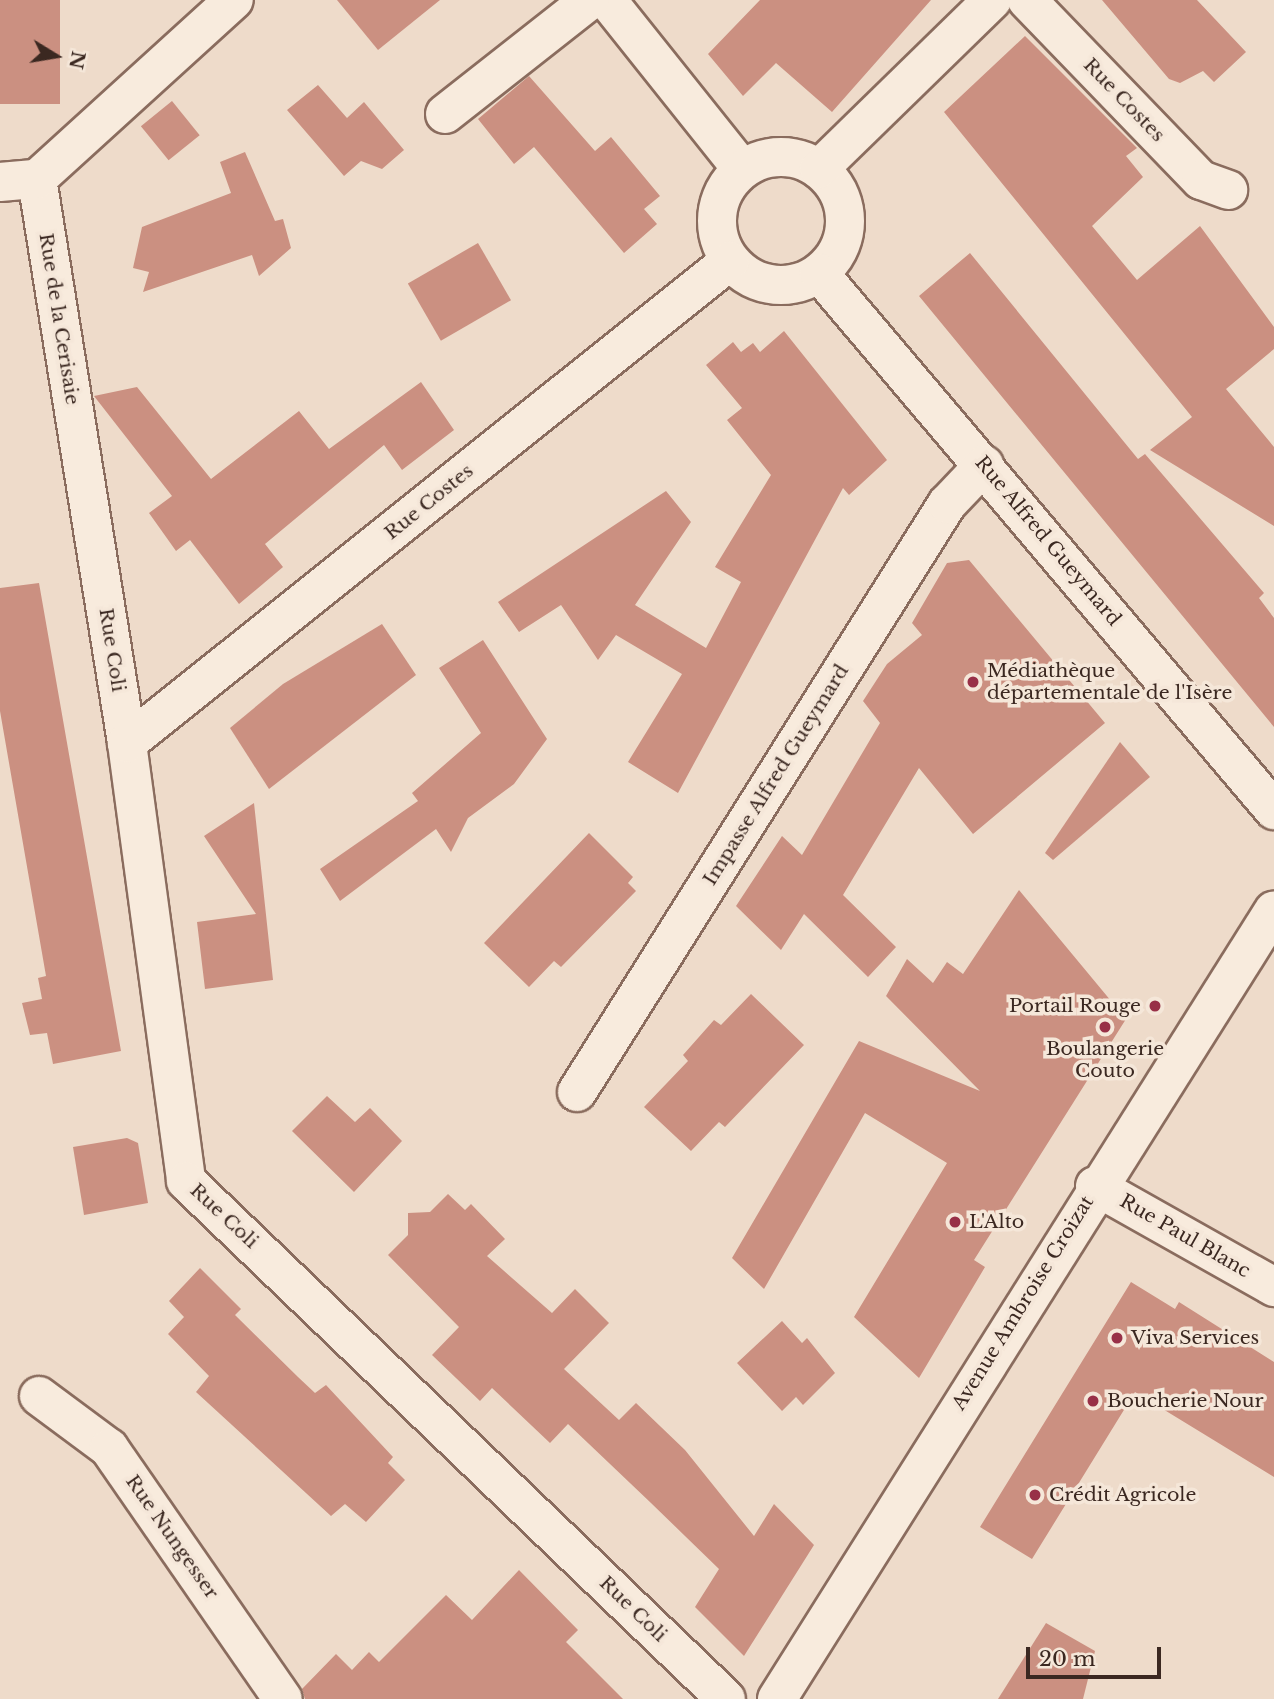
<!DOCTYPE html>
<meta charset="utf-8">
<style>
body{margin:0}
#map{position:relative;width:1274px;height:1699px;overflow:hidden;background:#eedbca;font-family:"Libre Baskerville",serif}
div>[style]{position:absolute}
.building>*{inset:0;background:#cb9081;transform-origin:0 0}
.roads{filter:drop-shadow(2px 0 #8a6c5e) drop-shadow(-2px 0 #8a6c5e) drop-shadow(0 2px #8a6c5e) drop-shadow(0 -2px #8a6c5e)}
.minor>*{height:38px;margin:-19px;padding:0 19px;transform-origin:19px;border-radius:19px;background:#f8ebdd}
.minor>.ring{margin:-19px;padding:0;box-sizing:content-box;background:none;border:38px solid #f8ebdd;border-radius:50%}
.dots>*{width:19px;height:19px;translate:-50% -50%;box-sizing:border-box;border:4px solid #f5e7d9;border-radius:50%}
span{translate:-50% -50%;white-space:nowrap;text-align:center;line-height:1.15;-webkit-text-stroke:7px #f5e7d9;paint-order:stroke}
.street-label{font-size:19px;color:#3b2821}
.poi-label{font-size:19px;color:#3b2821}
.left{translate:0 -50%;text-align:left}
.right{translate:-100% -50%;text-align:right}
.north{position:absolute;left:21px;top:21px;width:70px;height:70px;-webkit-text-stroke:5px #f5e7d9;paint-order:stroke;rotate:101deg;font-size:19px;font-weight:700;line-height:28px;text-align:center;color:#3b2821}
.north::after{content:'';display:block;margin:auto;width:24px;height:32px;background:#3b2821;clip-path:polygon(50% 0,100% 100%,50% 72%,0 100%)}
.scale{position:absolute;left:1026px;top:1647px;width:135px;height:32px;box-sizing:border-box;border:4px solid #3b2821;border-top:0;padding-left:9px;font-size:21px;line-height:24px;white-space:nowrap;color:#3b2821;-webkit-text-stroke:5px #f5e7d9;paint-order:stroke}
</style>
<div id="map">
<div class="building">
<div style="left:0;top:0;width:60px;height:104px"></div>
<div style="clip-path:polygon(337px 0,440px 0,378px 50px)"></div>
<div style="clip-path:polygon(760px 0,931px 0,832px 112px,776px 63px,743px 96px,708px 54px)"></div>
<div style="clip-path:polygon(1102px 0,1197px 0,1246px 52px,1214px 82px,1203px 71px,1180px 83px,1169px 79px)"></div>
<div style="clip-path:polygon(1025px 36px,1137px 148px,1126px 156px,1143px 177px,1092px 226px,1137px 280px,1200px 226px,1274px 327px,1274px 349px,1226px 389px,1274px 447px,1274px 526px,1150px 450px,1192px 417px,944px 112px)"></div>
<div style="clip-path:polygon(529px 76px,595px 151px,611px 137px,660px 196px,644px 209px,657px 224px,624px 253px,534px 147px,514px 164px,478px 119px)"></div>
<div style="clip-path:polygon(318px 85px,347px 118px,364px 102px,404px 150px,382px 169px,361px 161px,344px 176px,287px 110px)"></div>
<div style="left:172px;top:101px;width:44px;height:40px;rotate:51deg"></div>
<div style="clip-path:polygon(245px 152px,275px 221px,283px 219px,291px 248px,259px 276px,252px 255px,143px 292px,149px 272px,133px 268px,142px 227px,231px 193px,220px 162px)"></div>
<div style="left:478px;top:243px;width:66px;height:81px;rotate:60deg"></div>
<div style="clip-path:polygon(970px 253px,1138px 459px,1145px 454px,1264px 593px,1259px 598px,1274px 618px,1274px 727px,919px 296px)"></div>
<div style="clip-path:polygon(784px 331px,887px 460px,849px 495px,843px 488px,678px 793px,628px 762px,682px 674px,616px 635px,598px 660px,561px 605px,519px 632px,498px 602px,666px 491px,691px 522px,635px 605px,706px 648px,741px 582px,715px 567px,771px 475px,727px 420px,742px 408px,706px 365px,733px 342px,741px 352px,753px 343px,760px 352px)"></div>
<div style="clip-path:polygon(421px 382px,454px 430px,402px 470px,384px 445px,265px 544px,283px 567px,239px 604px,190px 540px,176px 551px,149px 513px,172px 496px,94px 396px,137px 387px,211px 479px,299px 411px,329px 449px)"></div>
<div style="clip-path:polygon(969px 560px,1105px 723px,973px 834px,919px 768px,843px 895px,896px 947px,868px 977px,804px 914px,781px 950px,736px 906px,782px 836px,802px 855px,880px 723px,863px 701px,887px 664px,922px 635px,912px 623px,947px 563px)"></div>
<div style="clip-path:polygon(39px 583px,121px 1051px,53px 1064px,47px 1033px,30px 1035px,22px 1003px,42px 999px,38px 978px,46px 976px,0 711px,0 588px)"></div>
<div style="clip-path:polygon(382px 624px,416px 675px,269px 789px,230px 728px,283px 684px)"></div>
<div style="clip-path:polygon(483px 640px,547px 739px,514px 784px,468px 818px,451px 852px,436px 829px,340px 901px,320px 869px,418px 801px,412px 793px,481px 733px,439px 668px)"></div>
<div style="clip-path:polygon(1120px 742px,1150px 777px,1053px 860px,1045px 853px)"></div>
<div style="clip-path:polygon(254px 803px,273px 980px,205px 989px,197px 922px,256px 914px,204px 836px)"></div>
<div style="clip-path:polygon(589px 833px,633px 877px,628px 883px,636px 891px,561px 967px,554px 961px,529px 987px,484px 943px)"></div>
<div style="clip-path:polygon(1019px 890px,1126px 1019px,974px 1260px,985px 1267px,919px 1378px,854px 1317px,947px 1163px,865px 1113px,764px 1289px,732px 1258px,859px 1041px,980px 1091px,886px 996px,907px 959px,933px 983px,947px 962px,963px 974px)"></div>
<div style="clip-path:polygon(751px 994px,804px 1045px,725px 1127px,719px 1122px,691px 1151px,644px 1107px,688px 1061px,683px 1055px,714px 1020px,721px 1025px)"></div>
<div style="clip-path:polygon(327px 1096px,355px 1122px,370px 1108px,402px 1141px,354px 1192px,292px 1131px)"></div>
<div style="clip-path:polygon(127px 1138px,138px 1143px,148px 1203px,84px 1215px,73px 1147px)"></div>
<div style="clip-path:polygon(448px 1194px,465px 1210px,471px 1204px,505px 1239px,487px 1256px,552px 1313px,575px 1289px,609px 1323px,564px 1369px,619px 1420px,636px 1403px,685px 1450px,754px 1536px,774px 1504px,814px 1545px,744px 1656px,695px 1607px,719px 1569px,651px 1503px,568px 1424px,550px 1443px,492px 1388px,480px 1401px,432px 1355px,459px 1327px,388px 1255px,408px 1235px,408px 1213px,430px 1212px)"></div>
<div style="clip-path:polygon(200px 1268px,241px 1309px,235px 1315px,298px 1377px,315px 1393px,326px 1385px,393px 1457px,388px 1463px,405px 1480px,366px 1522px,345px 1504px,331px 1516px,196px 1392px,209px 1376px,168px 1334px,184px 1317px,169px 1301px)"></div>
<div style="clip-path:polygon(1131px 1282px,1175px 1309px,1179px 1302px,1274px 1362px,1274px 1477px,1135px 1392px,1032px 1559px,980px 1527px)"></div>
<div style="clip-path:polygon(782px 1321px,802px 1343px,807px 1338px,835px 1373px,803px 1405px,796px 1397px,782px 1411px,737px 1363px)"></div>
<div style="clip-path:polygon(519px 1570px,578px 1630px,566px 1642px,623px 1699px,305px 1699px,302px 1689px,336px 1654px,352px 1670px,369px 1652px,379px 1662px,446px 1595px,472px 1620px)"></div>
<div style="clip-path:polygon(1046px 1623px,1095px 1651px,1083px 1699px,998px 1699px)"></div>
</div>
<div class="roads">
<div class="minor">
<div style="left:607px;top:0;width:216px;rotate:51.4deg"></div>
<div style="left:1027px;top:0;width:250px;rotate:46deg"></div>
<div style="left:1201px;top:180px;width:29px;rotate:20deg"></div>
<div style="left:445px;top:114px;width:184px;rotate:-38.2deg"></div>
<div class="ring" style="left:717px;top:157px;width:90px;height:90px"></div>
<div style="left:819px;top:169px;width:242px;rotate:-44.3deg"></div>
<div style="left:37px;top:179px;width:571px;rotate:80.93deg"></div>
<div style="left:127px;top:743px;width:442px;rotate:82.3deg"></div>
<div style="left:186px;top:1181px;width:748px;rotate:43.81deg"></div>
<div style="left:0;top:182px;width:37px;rotate:-5deg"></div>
<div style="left:37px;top:179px;width:266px;rotate:-42.3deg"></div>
<div style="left:819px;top:273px;width:704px;rotate:49.73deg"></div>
<div style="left:127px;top:743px;width:772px;rotate:-38.64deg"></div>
<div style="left:577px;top:1092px;width:695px;rotate:-57.82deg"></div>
<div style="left:947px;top:504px;width:54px;rotate:-46.5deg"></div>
<div style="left:1095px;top:1186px;width:206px;rotate:29.4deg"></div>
<div style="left:39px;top:1396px;width:87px;rotate:36.6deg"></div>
<div style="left:109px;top:1448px;width:305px;rotate:55.3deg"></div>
<div style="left:777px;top:1699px;width:932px;rotate:-57.79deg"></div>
</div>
</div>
<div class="dots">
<div style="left:973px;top:682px;background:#983047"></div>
<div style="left:1155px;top:1006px;background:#983047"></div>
<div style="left:1105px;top:1027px;background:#983047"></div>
<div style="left:955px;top:1222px;background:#983047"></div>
<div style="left:1117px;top:1338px;background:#983047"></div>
<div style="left:1093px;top:1401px;background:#983047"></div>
<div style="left:1035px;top:1495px;background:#983047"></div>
</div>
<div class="street-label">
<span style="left:1124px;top:100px;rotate:46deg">Rue Costes</span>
<span style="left:59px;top:319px;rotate:81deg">Rue de la Cerisaie</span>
<span style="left:429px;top:502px;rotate:-39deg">Rue Costes</span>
<span style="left:1048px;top:541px;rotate:50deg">Rue Alfred Gueymard</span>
<span style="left:112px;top:650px;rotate:81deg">Rue Coli</span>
<span style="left:776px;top:775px;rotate:-58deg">Impasse Alfred Gueymard</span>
<span style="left:224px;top:1216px;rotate:43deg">Rue Coli</span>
<span style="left:1185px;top:1236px;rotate:30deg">Rue Paul Blanc</span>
<span style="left:1023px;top:1303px;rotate:-58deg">Avenue Ambroise Croizat</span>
<span style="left:172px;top:1537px;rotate:55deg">Rue Nungesser</span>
<span style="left:633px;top:1609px;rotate:44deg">Rue Coli</span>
</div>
<div class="poi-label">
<span class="left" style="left:987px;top:682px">Médiathèque<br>départementale de l'Isère</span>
<span class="right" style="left:1141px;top:1006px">Portail Rouge</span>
<span style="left:1105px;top:1060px">Boulangerie<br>Couto</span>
<span class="left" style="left:969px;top:1222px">L'Alto</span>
<span class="left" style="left:1131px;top:1338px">Viva Services</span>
<span class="left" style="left:1107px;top:1401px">Boucherie Nour</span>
<span class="left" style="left:1049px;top:1495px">Crédit Agricole</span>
</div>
<div class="north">N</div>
<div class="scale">20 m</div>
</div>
